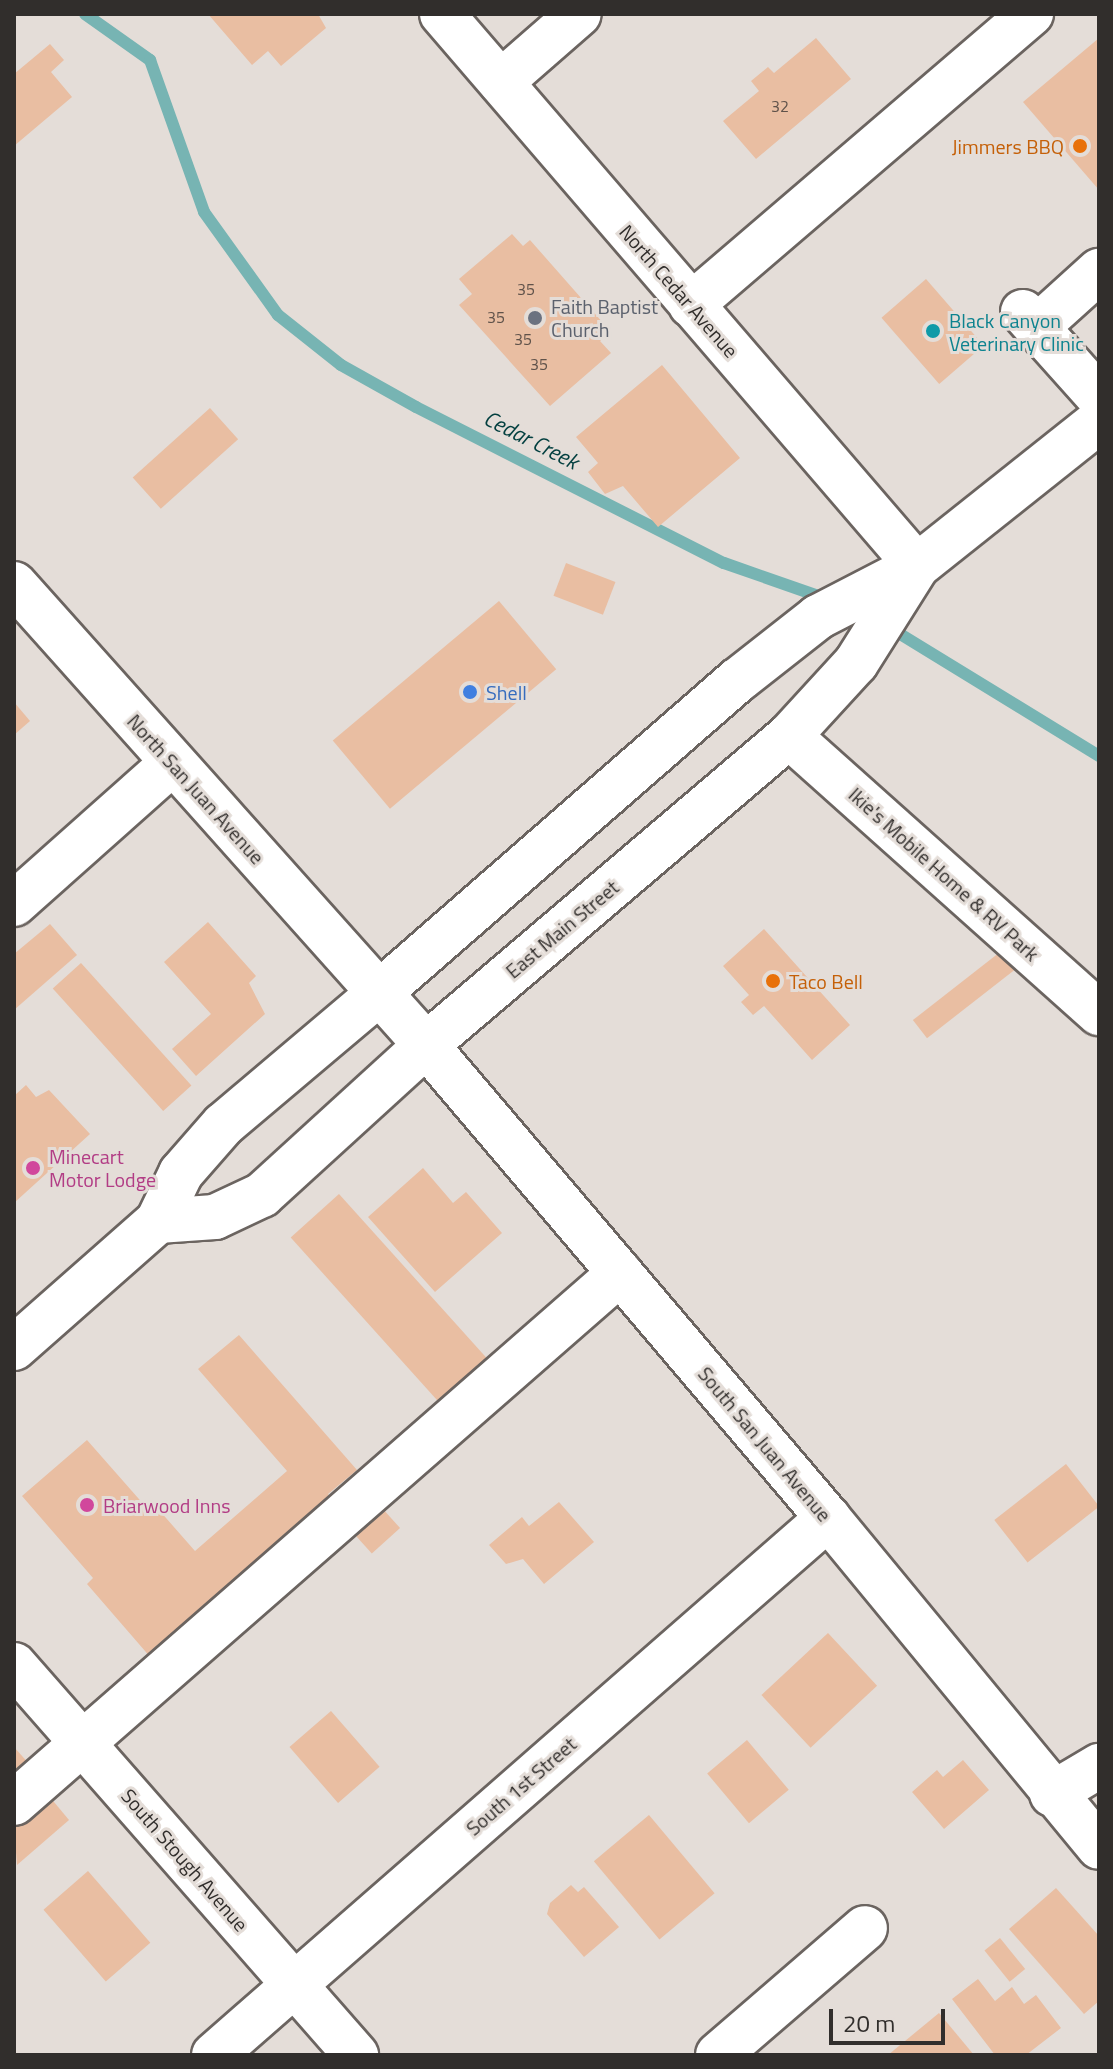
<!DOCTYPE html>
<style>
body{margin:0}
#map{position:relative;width:1113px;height:2069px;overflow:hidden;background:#e4ddd8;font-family:"Titillium Web",sans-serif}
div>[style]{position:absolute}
.stream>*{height:12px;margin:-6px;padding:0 6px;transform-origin:6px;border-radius:6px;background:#77b4b3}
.building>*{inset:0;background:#e9bea2;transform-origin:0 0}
.roads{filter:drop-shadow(2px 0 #6b6460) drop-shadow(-2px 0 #6b6460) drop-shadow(0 2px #6b6460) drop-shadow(0 -2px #6b6460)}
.minor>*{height:44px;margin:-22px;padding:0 22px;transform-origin:22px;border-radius:22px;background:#fff}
.major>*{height:44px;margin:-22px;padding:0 22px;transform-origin:22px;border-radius:22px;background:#fff}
.highway>*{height:44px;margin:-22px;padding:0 22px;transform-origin:22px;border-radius:22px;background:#fff}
.dots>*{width:22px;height:22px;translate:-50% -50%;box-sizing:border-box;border:4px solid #e4ddd8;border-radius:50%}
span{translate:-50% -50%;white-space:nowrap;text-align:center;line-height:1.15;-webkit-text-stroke:6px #e4ddd8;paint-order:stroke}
.number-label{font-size:16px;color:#5f524a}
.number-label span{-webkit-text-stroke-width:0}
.food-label{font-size:20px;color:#c56008}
.right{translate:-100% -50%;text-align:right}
.left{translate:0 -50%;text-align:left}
.street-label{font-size:20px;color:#312e2c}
.worship-label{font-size:20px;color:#5b616d}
.culture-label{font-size:20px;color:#0d838f}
.shop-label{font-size:20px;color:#366cbe}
.hotel-label{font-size:20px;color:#b23c85}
.water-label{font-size:22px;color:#023f3f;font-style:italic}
.frame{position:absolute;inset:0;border:16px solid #312e2c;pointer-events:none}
.scale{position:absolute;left:829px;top:2009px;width:116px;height:36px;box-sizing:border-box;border:4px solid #312e2c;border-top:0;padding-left:10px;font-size:24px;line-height:28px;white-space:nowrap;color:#312e2c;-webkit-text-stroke:6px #e4ddd8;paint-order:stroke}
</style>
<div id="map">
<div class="stream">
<div style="left:85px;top:14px;width:80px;rotate:35.3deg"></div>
<div style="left:150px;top:60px;width:161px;rotate:70.4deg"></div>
<div style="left:204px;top:212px;width:127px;rotate:54.3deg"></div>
<div style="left:278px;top:315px;width:80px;rotate:38.4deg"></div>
<div style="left:341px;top:365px;width:86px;rotate:29.2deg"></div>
<div style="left:416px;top:407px;width:345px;rotate:26.9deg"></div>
<div style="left:724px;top:563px;width:109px;rotate:19.3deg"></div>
<div style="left:887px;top:626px;width:249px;rotate:31.5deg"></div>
</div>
<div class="building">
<div style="clip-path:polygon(208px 14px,318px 14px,326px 28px,281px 66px,268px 51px,252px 65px)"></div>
<div style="clip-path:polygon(816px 38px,851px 79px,756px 159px,723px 121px,759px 91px,751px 81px,768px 67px,774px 73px)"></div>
<div style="clip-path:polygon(1099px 38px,1099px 190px,1023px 102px)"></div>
<div style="clip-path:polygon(50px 44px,64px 60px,51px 72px,72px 97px,14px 146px,14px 74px)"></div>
<div style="clip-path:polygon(512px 234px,523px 246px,530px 240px,611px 332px,600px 341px,611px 353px,550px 406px,459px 305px,472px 294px,459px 279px)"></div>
<div style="left:926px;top:279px;width:88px;height:59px;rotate:49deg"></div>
<div style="clip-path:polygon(662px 365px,740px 458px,658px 527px,623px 486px,605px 494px,588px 472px,598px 463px,576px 437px)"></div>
<div style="left:210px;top:408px;width:42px;height:104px;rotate:48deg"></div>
<div style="left:566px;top:563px;width:53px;height:35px;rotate:21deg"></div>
<div style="left:499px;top:601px;width:89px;height:217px;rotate:50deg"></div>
<div style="clip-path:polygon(14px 702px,30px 721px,14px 735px)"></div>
<div style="clip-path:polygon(208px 922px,256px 976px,249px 983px,265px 1014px,196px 1076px,172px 1049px,211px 1014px,164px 962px)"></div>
<div style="clip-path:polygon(50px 924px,77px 955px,14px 1010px,14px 954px)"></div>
<div style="clip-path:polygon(764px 929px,850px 1025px,812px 1060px,764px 1006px,753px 1015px,741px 1002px,749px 995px,723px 966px)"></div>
<div style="left:1009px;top:945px;width:23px;height:122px;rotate:52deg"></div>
<div style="left:81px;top:963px;width:165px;height:38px;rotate:48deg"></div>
<div style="clip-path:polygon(26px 1085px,36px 1097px,49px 1090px,90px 1134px,14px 1203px,14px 1096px)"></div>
<div style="clip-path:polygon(423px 1168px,453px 1203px,466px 1192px,502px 1233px,435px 1292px,368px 1217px)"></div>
<div style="left:339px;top:1194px;width:225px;height:65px;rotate:48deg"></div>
<div style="clip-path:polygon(239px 1335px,357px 1470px,328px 1494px,333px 1500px,158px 1666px,87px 1584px,93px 1578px,22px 1496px,87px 1440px,153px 1515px,159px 1510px,195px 1551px,287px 1471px,198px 1369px)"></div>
<div style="left:1066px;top:1464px;width:54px;height:91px;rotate:52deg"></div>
<div style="clip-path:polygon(559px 1502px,594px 1542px,544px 1584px,523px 1559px,506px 1564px,489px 1545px,522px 1517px,529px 1526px)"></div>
<div style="left:382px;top:1508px;width:27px;height:38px;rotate:48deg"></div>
<div style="left:828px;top:1633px;width:72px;height:91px;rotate:47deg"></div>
<div style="left:331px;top:1711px;width:74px;height:55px;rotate:49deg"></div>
<div style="left:747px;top:1740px;width:65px;height:52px;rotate:50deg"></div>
<div style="clip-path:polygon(14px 1747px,31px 1766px,14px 1782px)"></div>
<div style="clip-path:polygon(963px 1760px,989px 1790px,944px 1829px,912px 1792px,937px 1770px,943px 1777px)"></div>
<div style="clip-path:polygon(49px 1796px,69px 1820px,17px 1865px,14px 1826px)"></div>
<div style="left:649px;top:1815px;width:102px;height:72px;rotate:50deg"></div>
<div style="left:88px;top:1871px;width:95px;height:59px;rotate:49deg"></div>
<div style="clip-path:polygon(571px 1885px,578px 1892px,584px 1887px,619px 1927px,584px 1957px,547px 1914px,550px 1903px)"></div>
<div style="clip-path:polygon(1056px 1888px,1099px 1936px,1099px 2001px,1084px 2014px,1009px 1929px)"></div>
<div style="left:1000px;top:1938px;width:40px;height:20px;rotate:51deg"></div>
<div style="clip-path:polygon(978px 1979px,995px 2001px,1012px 1987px,1024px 2004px,1036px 1995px,1061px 2028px,1026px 2055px,995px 2055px,952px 1999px)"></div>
<div style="clip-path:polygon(939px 2013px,974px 2055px,888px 2055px)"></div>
</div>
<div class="roads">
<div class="minor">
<div style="left:442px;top:14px;width:728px;rotate:49.29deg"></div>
<div style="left:501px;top:82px;width:103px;rotate:-41.1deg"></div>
<div style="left:691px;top:305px;width:448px;rotate:-40.6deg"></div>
<div style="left:1023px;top:312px;width:114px;rotate:48.2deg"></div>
<div style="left:1037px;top:327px;width:84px;rotate:-42.1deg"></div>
<div style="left:789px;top:736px;width:416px;rotate:41.8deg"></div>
<div style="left:14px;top:904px;width:212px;rotate:-41.7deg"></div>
<div style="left:426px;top:1045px;width:621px;rotate:49.64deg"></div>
<div style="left:828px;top:1518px;width:426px;rotate:50.5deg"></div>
<div style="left:14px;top:1665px;width:519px;rotate:48.75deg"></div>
<div style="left:1052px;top:1794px;width:55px;rotate:-30.8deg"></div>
<div style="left:14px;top:1803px;width:805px;rotate:-41.17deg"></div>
<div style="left:214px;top:2055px;width:816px;rotate:-41.17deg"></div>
<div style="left:718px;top:2055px;width:194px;rotate:-40.8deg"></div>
</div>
<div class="major">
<div style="left:158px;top:1221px;width:57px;rotate:-4deg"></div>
<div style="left:215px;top:1217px;width:52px;rotate:-25.1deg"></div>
<div style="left:262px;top:1195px;width:222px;rotate:-42.4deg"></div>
<div style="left:14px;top:1348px;width:192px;rotate:-41.4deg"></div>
<div style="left:158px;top:1221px;width:53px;rotate:-64.4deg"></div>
<div style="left:181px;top:1173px;width:64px;rotate:-48.8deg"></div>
<div style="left:223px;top:1125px;width:204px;rotate:-40.2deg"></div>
</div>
<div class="highway">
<div style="left:14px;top:584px;width:618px;rotate:48.21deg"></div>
<div style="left:426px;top:1045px;width:477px;rotate:-40.4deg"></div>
<div style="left:789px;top:736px;width:99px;rotate:-47.5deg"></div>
<div style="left:856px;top:663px;width:115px;rotate:-57.8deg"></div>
<div style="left:379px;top:993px;width:476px;rotate:-41.1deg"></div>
<div style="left:738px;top:680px;width:102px;rotate:-38.2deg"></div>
<div style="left:818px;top:617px;width:111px;rotate:-27.3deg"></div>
<div style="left:917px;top:566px;width:233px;rotate:-38.5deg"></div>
</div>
</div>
<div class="dots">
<div style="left:1080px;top:146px;background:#e8710a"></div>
<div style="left:535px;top:318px;background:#6b7280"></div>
<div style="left:933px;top:331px;background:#0f9aa8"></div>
<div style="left:470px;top:692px;background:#3f7fe0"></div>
<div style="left:773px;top:981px;background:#e8710a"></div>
<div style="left:33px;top:1168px;background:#d1479c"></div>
<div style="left:87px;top:1505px;background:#d1479c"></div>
</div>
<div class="number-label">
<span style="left:780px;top:106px">32</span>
<span style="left:526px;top:289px">35</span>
<span style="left:496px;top:317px">35</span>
<span style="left:523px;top:339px">35</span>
<span style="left:539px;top:364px">35</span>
</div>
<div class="food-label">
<span class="right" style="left:1064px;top:146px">Jimmers BBQ</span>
<span class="left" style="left:789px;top:981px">Taco Bell</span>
</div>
<div class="street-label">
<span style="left:679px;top:291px;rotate:49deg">North Cedar Avenue</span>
<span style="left:196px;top:789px;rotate:48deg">North San Juan Avenue</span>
<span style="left:944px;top:874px;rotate:42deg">Ikie's Mobile Home &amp; RV Park</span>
<span style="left:562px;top:929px;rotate:-40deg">East Main Street</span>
<span style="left:765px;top:1444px;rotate:50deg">South San Juan Avenue</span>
<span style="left:521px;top:1786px;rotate:-41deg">South 1st Street</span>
<span style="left:185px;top:1860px;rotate:49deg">South Stough Avenue</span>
</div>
<div class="worship-label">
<span class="left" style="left:551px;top:318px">Faith Baptist<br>Church</span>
</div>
<div class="culture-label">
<span class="left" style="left:949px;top:332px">Black Canyon<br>Veterinary Clinic</span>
</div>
<div class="shop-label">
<span class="left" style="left:486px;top:692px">Shell</span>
</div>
<div class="hotel-label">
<span class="left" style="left:49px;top:1168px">Minecart<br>Motor Lodge</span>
<span class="left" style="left:103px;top:1505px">Briarwood Inns</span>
</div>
<div class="water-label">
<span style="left:531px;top:440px;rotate:27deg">Cedar Creek</span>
</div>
<div class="frame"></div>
<div class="scale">20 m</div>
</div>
